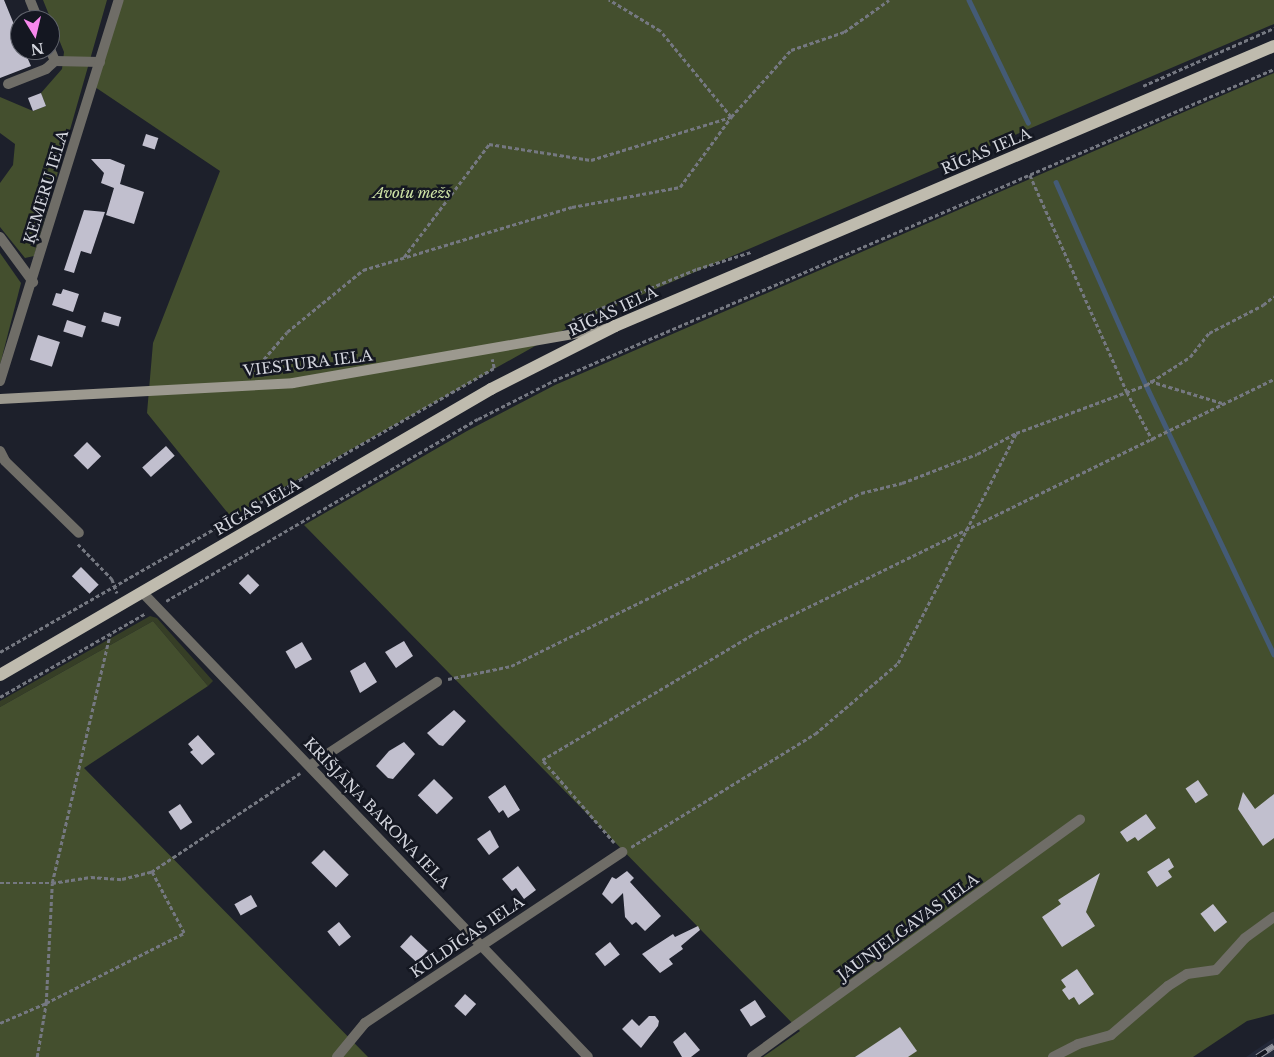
<!DOCTYPE html>
<meta charset="utf-8">
<style>
body{margin:0}
#map{position:relative;width:1274px;height:1057px;overflow:hidden;background:#1d202b;font-family:"Libre Baskerville",serif}
div>[style]{position:absolute}
.built>*{inset:0;background:#232838}
.green>*{inset:0;background:#363e26}
.forest>*{inset:0;background:#444f2e}
.stream>*{height:4.5px;margin:-2.25px;padding:0 2.25px;transform-origin:2.25px;border-radius:2.25px;background:#445b76}
.building>*{inset:0;background:#c1bfce;transform-origin:0 0}
.path>*{height:2.5px;margin-top:-1.25px;transform-origin:0;background:repeating-linear-gradient(90deg,#757881 0 4px,transparent 0 6.5px)}
.street>*{height:10px;margin:-5px;padding:0 5px;transform-origin:5px;border-radius:5px;background:#6f6d67}
.secondary>*{height:10px;margin:-5px;padding:0 5px;transform-origin:5px;border-radius:5px;background:#9c998f}
.primary>*{height:12px;margin:-6px;padding:0 6px;transform-origin:6px;border-radius:6px;background:#bfbbae}
.rail>*{height:5.5px;margin-top:-2.75px;transform-origin:0;background:repeating-linear-gradient(90deg,#141721 0 11px,#91939c 0 22px);box-sizing:border-box;border-block:1px solid #91939c}
span{translate:-50% -50%;white-space:nowrap;text-align:center;line-height:1.15;-webkit-text-stroke:5px #141721;paint-order:stroke}
.street-label{font-size:15px;color:#d3d5dd}
.park-label{font-size:15px;color:#cde2a5;font-style:italic}
.north{position:absolute;left:10px;top:10px;width:50px;height:50px;box-sizing:border-box;background:#141721;border:1px solid #60636c;border-radius:50%;rotate:171deg;font-size:14px;font-weight:700;line-height:20px;text-align:center;color:#d3d5dd}
.north::after{content:'';display:block;margin:auto;width:18px;height:22px;background:#f788ec;clip-path:polygon(50% 0,100% 100%,50% 72%,0 100%)}
</style>
<div id="map">
<div class="built">
<div style="clip-path:polygon(1274px 1038px,1274px 1057px,1246px 1057px,1256px 1050px)"></div>
</div>
<div class="green">
<div style="clip-path:polygon(150px 616px,157px 618px,213px 681px,208px 686px,153px 621px,0 707px,0 701px)"></div>
</div>
<div class="forest">
<div style="clip-path:polygon(43px 0,107px 0,34px 256px,25px 258px,0 227px,0 183px,13px 165px,15px 144px,0 133px,0 97px,33px 111px,46px 106px,41px 93px,62px 69px,64px 52px)"></div>
<div style="clip-path:polygon(119px 0,1274px 0,1274px 24px,576px 323px,231px 517px,147px 413px,153px 343px,220px 171px,92px 85px)"></div>
<div style="clip-path:polygon(1274px 73px,1274px 1014px,1247px 1021px,1193px 1057px,763px 1057px,800px 1031px,304px 525px,467px 431px,555px 385px)"></div>
<div style="clip-path:polygon(0 253px,21px 283px,0 365px)"></div>
<div style="clip-path:polygon(153px 621px,208px 686px,84px 768px,368px 1057px,0 1057px,0 707px)"></div>
</div>
<div class="stream">
<div style="left:969px;top:0;width:136px;rotate:64.2deg"></div>
<div style="left:1056px;top:182px;width:222px;rotate:66.1deg"></div>
<div style="left:1146px;top:385px;width:298px;rotate:64.6deg"></div>
</div>
<div class="building">
<div style="clip-path:polygon(0 0,4px 0,20px 39px,20px 50px,24px 50px,31px 66px,0 78px)"></div>
<div style="left:41px;top:93px;width:14px;height:14px;rotate:69deg"></div>
<div style="left:146px;top:134px;width:13px;height:12px;rotate:18deg"></div>
<div style="clip-path:polygon(91px 159px,110px 159px,125px 165px,120px 184px,144px 192px,134px 224px,106px 215px,114px 188px,101px 183px,104px 173px)"></div>
<div style="clip-path:polygon(84px 210px,105px 212px,91px 254px,81px 251px,74px 273px,64px 270px)"></div>
<div style="clip-path:polygon(63px 289px,79px 294px,73px 312px,52px 305px,56px 293px,61px 294px)"></div>
<div style="left:104px;top:312px;width:18px;height:10px;rotate:16deg"></div>
<div style="left:67px;top:320px;width:20px;height:12px;rotate:18deg"></div>
<div style="left:38px;top:335px;width:23px;height:26px;rotate:18deg"></div>
<div style="left:87px;top:442px;width:20px;height:19px;rotate:45deg"></div>
<div style="left:166px;top:446px;width:13px;height:32px;rotate:48deg"></div>
<div style="left:81px;top:567px;width:25px;height:13px;rotate:45deg"></div>
<div style="left:248px;top:574px;width:16px;height:13px;rotate:45deg"></div>
<div style="clip-path:polygon(404px 641px,413px 656px,396px 668px,385px 652px)"></div>
<div style="left:302px;top:642px;width:20px;height:19px;rotate:60deg"></div>
<div style="clip-path:polygon(365px 662px,377px 682px,360px 693px,350px 671px)"></div>
<div style="clip-path:polygon(454px 710px,466px 721px,443px 746px,439px 745px,427px 733px)"></div>
<div style="clip-path:polygon(198px 735px,215px 754px,202px 765px,190px 752px,193px 750px,188px 744px)"></div>
<div style="clip-path:polygon(404px 742px,415px 754px,393px 779px,388px 778px,376px 766px,389px 751px)"></div>
<div style="left:434px;top:779px;width:27px;height:23px;rotate:45deg"></div>
<div style="left:1198px;top:780px;width:18px;height:15px;rotate:56deg"></div>
<div style="clip-path:polygon(505px 785px,520px 810px,508px 818px,503px 810px,499px 813px,488px 797px)"></div>
<div style="clip-path:polygon(1243px 792px,1255px 809px,1274px 794px,1274px 838px,1263px 846px,1238px 809px)"></div>
<div style="left:180px;top:804px;width:22px;height:14px;rotate:56deg"></div>
<div style="clip-path:polygon(1146px 814px,1156px 828px,1138px 841px,1135px 837px,1127px 842px,1120px 832px)"></div>
<div style="clip-path:polygon(490px 830px,499px 847px,489px 855px,477px 839px)"></div>
<div style="left:324px;top:850px;width:35px;height:18px;rotate:45deg"></div>
<div style="clip-path:polygon(1169px 858px,1174px 867px,1168px 871px,1172px 877px,1157px 887px,1147px 872px)"></div>
<div style="clip-path:polygon(518px 866px,536px 890px,524px 899px,516px 888px,512px 891px,502px 879px)"></div>
<div style="clip-path:polygon(627px 871px,634px 878px,630px 882px,661px 916px,645px 931px,636px 922px,632px 925px,625px 917px,623px 893px,612px 904px,602px 894px,612px 877px,616px 879px)"></div>
<div style="clip-path:polygon(1100px 873px,1086px 912px,1095px 926px,1062px 947px,1042px 917px,1061px 904px,1058px 900px)"></div>
<div style="left:251px;top:895px;width:13px;height:19px;rotate:61deg"></div>
<div style="left:1213px;top:904px;width:23px;height:16px;rotate:52deg"></div>
<div style="left:339px;top:922px;width:19px;height:15px;rotate:51deg"></div>
<div style="clip-path:polygon(698px 926px,700px 930px,681px 946px,683px 949px,669px 959px,673px 964px,660px 973px,642px 954px,673px 934px,675px 937px)"></div>
<div style="left:411px;top:935px;width:23px;height:16px;rotate:43deg"></div>
<div style="left:610px;top:942px;width:16px;height:19px;rotate:52deg"></div>
<div style="clip-path:polygon(1077px 969px,1094px 994px,1079px 1005px,1074px 997px,1069px 1000px,1062px 990px,1066px 987px,1061px 980px)"></div>
<div style="left:465px;top:994px;width:15px;height:16px;rotate:42deg"></div>
<div style="left:755px;top:1000px;width:20px;height:18px;rotate:57deg"></div>
<div style="clip-path:polygon(649px 1016px,655px 1016px,659px 1021px,658px 1026px,641px 1048px,622px 1029px,632px 1019px,639px 1026px)"></div>
<div style="clip-path:polygon(900px 1027px,917px 1051px,908px 1057px,855px 1057px)"></div>
<div style="clip-path:polygon(685px 1032px,700px 1050px,691px 1057px,682px 1057px,673px 1042px)"></div>
</div>
<div class="path">
<div style="left:1143px;top:86px;width:143px;rotate:-23.9deg"></div>
<div style="left:1030px;top:175px;width:238px;rotate:65.9deg"></div>
<div style="left:1127px;top:392px;width:55px;rotate:62deg"></div>
<div style="left:404px;top:257px;width:141px;rotate:-53deg"></div>
<div style="left:489px;top:144px;width:103px;rotate:8.9deg"></div>
<div style="left:591px;top:160px;width:146px;rotate:-17.1deg"></div>
<div style="left:731px;top:117px;width:112px;rotate:-129.5deg"></div>
<div style="left:660px;top:31px;width:60px;rotate:-148.7deg"></div>
<div style="left:572px;top:320px;width:135px;rotate:-22.2deg"></div>
<div style="left:697px;top:269px;width:57px;rotate:-17.5deg"></div>
<div style="left:251px;top:374px;width:55px;rotate:-49.4deg"></div>
<div style="left:287px;top:332px;width:98px;rotate:-39.2deg"></div>
<div style="left:363px;top:270px;width:218px;rotate:-16.8deg"></div>
<div style="left:572px;top:207px;width:110px;rotate:-10.5deg"></div>
<div style="left:680px;top:187px;width:87px;rotate:-53.9deg"></div>
<div style="left:731px;top:117px;width:90px;rotate:-48.2deg"></div>
<div style="left:791px;top:50px;width:56px;rotate:-18.8deg"></div>
<div style="left:844px;top:32px;width:55px;rotate:-35.4deg"></div>
<div style="left:1150px;top:381px;width:78px;rotate:17deg"></div>
<div style="left:78px;top:544px;width:49px;rotate:45.8deg"></div>
<div style="left:112px;top:579px;width:15px;rotate:70deg"></div>
<div style="left:166px;top:601px;width:361px;rotate:-30.3deg"></div>
<div style="left:478px;top:419px;width:84px;rotate:-26.9deg"></div>
<div style="left:553px;top:381px;width:786px;rotate:-23.4deg"></div>
<div style="left:0;top:652px;width:570px;rotate:-29.89deg"></div>
<div style="left:494px;top:368px;width:9px;rotate:-103deg"></div>
<div style="left:448px;top:679px;width:64px;rotate:-11.7deg"></div>
<div style="left:511px;top:666px;width:390px;rotate:-26.3deg"></div>
<div style="left:861px;top:493px;width:42px;rotate:-13.7deg"></div>
<div style="left:902px;top:483px;width:80px;rotate:-21.1deg"></div>
<div style="left:977px;top:454px;width:44px;rotate:-28.3deg"></div>
<div style="left:1016px;top:433px;width:139px;rotate:-20.3deg"></div>
<div style="left:1146px;top:385px;width:52px;rotate:-32.5deg"></div>
<div style="left:1190px;top:357px;width:31px;rotate:-52deg"></div>
<div style="left:1209px;top:333px;width:61px;rotate:-27.4deg"></div>
<div style="left:1263px;top:305px;width:14px;rotate:-39deg"></div>
<div style="left:0;top:697px;width:168px;rotate:-29.9deg"></div>
<div style="left:614px;top:843px;width:110px;rotate:-130.9deg"></div>
<div style="left:542px;top:760px;width:248px;rotate:-30.8deg"></div>
<div style="left:755px;top:633px;width:578px;rotate:-26.08deg"></div>
<div style="left:631px;top:847px;width:216px;rotate:-31.6deg"></div>
<div style="left:815px;top:734px;width:109px;rotate:-40.5deg"></div>
<div style="left:898px;top:663px;width:259px;rotate:-62.8deg"></div>
<div style="left:0;top:883px;width:52px"></div>
<div style="left:52px;top:883px;width:39px;rotate:-9deg"></div>
<div style="left:91px;top:877px;width:31px;rotate:4deg"></div>
<div style="left:122px;top:879px;width:30px;rotate:-14deg"></div>
<div style="left:151px;top:872px;width:179px;rotate:-33.6deg"></div>
<div style="left:0;top:1023px;width:50px;rotate:-23.5deg"></div>
<div style="left:46px;top:1003px;width:155px;rotate:-26.9deg"></div>
<div style="left:184px;top:933px;width:69px;rotate:-117.7deg"></div>
<div style="left:37px;top:1057px;width:55px;rotate:-80.5deg"></div>
<div style="left:46px;top:1003px;width:120px;rotate:-87.1deg"></div>
<div style="left:52px;top:883px;width:256px;rotate:-76.9deg"></div>
</div>
<div class="street">
<div style="left:30px;top:0;width:22px;rotate:68deg"></div>
<div style="left:55px;top:61px;width:45px;rotate:1.3deg"></div>
<div style="left:8px;top:84px;width:41px;rotate:-21.5deg"></div>
<div style="left:46px;top:69px;width:12px;rotate:-42deg"></div>
<div style="left:55px;top:61px;width:13px;rotate:-113deg"></div>
<div style="left:0;top:237px;width:56px;rotate:53.7deg"></div>
<div style="left:0;top:381px;width:399px;rotate:-72.7deg"></div>
<div style="left:0;top:451px;width:11px;rotate:63deg"></div>
<div style="left:5px;top:461px;width:103px;rotate:44.2deg"></div>
<div style="left:142px;top:592px;width:644px;rotate:46.19deg"></div>
<div style="left:311px;top:765px;width:151px;rotate:-33.4deg"></div>
<div style="left:337px;top:1057px;width:44px;rotate:-50.5deg"></div>
<div style="left:365px;top:1023px;width:309px;rotate:-33.6deg"></div>
<div style="left:752px;top:1057px;width:405px;rotate:-35.9deg"></div>
<div style="left:1053px;top:1057px;width:28px;rotate:-27deg"></div>
<div style="left:1078px;top:1044px;width:34px;rotate:-15deg"></div>
<div style="left:1111px;top:1035px;width:75px;rotate:-40.7deg"></div>
<div style="left:1168px;top:986px;width:22px;rotate:-32deg"></div>
<div style="left:1187px;top:974px;width:29px;rotate:-8deg"></div>
<div style="left:1216px;top:970px;width:43px;rotate:-47.8deg"></div>
<div style="left:1245px;top:938px;width:36px;rotate:-36deg"></div>
</div>
<div class="secondary">
<div style="left:0;top:399px;width:293px;rotate:-3.1deg"></div>
<div style="left:293px;top:383px;width:319px;rotate:-9.9deg"></div>
</div>
<div class="primary">
<div style="left:0;top:675px;width:568px;rotate:-30.22deg"></div>
<div style="left:491px;top:389px;width:139px;rotate:-26.9deg"></div>
<div style="left:615px;top:326px;width:716px;rotate:-23.02deg"></div>
</div>
<div class="rail">
<div style="left:1257px;top:1057px;width:20px;rotate:-33deg"></div>
</div>
<div class="street-label">
<span style="left:986px;top:151px;rotate:-23deg">RĪGAS IELA</span>
<span style="left:46px;top:187px;rotate:-73deg">ĶEMERU IELA</span>
<span style="left:613px;top:311px;rotate:-25deg">RĪGAS IELA</span>
<span style="left:308px;top:363px;rotate:-7deg">VIESTURA IELA</span>
<span style="left:257px;top:507px;rotate:-30deg">RĪGAS IELA</span>
<span style="left:377px;top:813px;rotate:46deg">KRIŠJĀŅA BARONA IELA</span>
<span style="left:908px;top:927px;rotate:-36deg">JAUNJELGAVAS IELA</span>
<span style="left:467px;top:937px;rotate:-34deg">KULDĪGAS IELA</span>
</div>
<div class="park-label">
<span style="left:412px;top:193px">Avotu mežs</span>
</div>
<div class="north">N</div>
</div>
